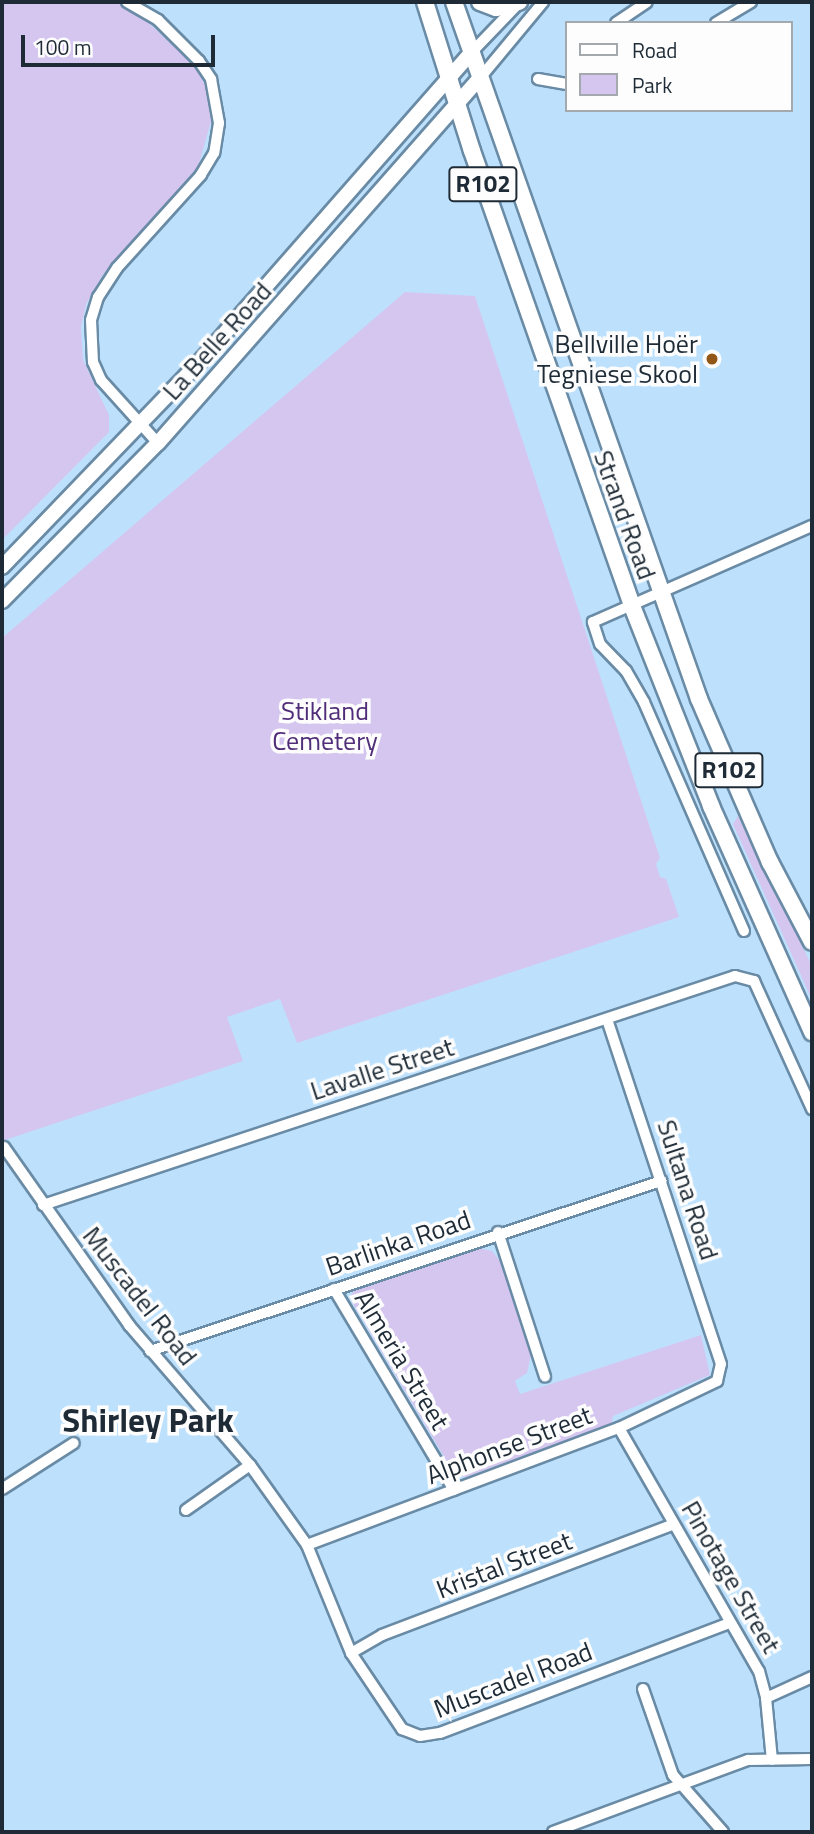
<!DOCTYPE html>
<meta charset="utf-8">
<style>
body{margin:0}
#map{position:relative;width:814px;height:1834px;overflow:hidden;background:#bde1fd;font-family:"Titillium Web",sans-serif}
div>[style]{position:absolute}
.green>*{inset:0;background:#d5c6f0}
.roads{filter:drop-shadow(2px 0 #6a8ba5) drop-shadow(-2px 0 #6a8ba5) drop-shadow(0 2px #6a8ba5) drop-shadow(0 -2px #6a8ba5)}
.street>*{height:10px;margin:-5px;padding:0 5px;transform-origin:5px;border-radius:5px;background:#fff}
.secondary>*{height:14px;margin:-7px;padding:0 7px;transform-origin:7px;border-radius:7px;background:#fff}
.primary>*{height:16px;margin:-8px;padding:0 8px;transform-origin:8px;border-radius:8px;background:#fff}
.dots>*{width:19px;height:19px;translate:-50% -50%;box-sizing:border-box;border:4px solid #fdfdfd;border-radius:50%}
span{translate:-50% -50%;white-space:nowrap;text-align:center;line-height:1.15;-webkit-text-stroke:7px #fdfdfd;paint-order:stroke}
.shield-label span{padding:2px 5px;background:#fdfdfd;border:2px solid;border-radius:5px;-webkit-text-stroke-width:0}
.shield-label{font-size:24px;color:#1e2b36;font-weight:700}
.street-label{font-size:26px;color:#1e2b36}
.poi-label{font-size:26px;color:#1e2b36}
.right{translate:-100% -50%;text-align:right}
.park-label{font-size:26px;color:#502d79}
.district-label{font-size:33px;color:#1e2b36;font-weight:700}
.frame{position:absolute;inset:0;border:4px solid #1e2b36;pointer-events:none}
.legend{position:absolute;left:565px;top:21px;width:228px;height:91px;box-sizing:border-box;background:#fdfdfd;border:2px solid #a4a9ad;margin:0;padding:9px 12px;list-style:none;font-size:21px;color:#1e2b36}
.legend li{display:flex;align-items:center;gap:14px;height:35px}
.legend b{width:35px;border:2px solid #a4a9ad}
.scale{position:absolute;left:21px;top:35px;width:194px;height:32px;box-sizing:border-box;border:4px solid #1e2b36;border-top:0;padding-left:9px;font-size:21px;line-height:24px;white-space:nowrap;color:#1e2b36;-webkit-text-stroke:5px #fdfdfd;paint-order:stroke}
</style>
<div id="map">
<div class="green">
<div style="clip-path:polygon(2px 2px,116px 2px,139px 14px,193px 64px,209px 92px,212px 118px,198px 167px,104px 273px,86px 304px,81px 327px,83px 360px,109px 415px,109px 432px,2px 540px)"></div>
<div style="clip-path:polygon(405px 292px,475px 296px,660px 858px,656px 864px,660px 877px,666px 879px,679px 917px,297px 1043px,280px 999px,227px 1017px,243px 1061px,2px 1141px,2px 638px)"></div>
<div style="clip-path:polygon(738px 816px,812px 966px,812px 1000px,733px 824px)"></div>
<div style="clip-path:polygon(479px 1248px,492px 1251px,500px 1261px,531px 1355px,527px 1373px,515px 1381px,520px 1394px,701px 1335px,710px 1375px,613px 1416px,612px 1423px,466px 1477px,455px 1475px,349px 1297px,356px 1289px)"></div>
</div>
<div class="roads">
<div class="street">
<div style="left:127px;top:2px;width:36px;rotate:30deg"></div>
<div style="left:158px;top:20px;width:58px;rotate:45deg"></div>
<div style="left:199px;top:61px;width:22px;rotate:56deg"></div>
<div style="left:211px;top:79px;width:45px;rotate:79.7deg"></div>
<div style="left:219px;top:123px;width:30px;rotate:99deg"></div>
<div style="left:214px;top:153px;width:26px;rotate:121deg"></div>
<div style="left:201px;top:175px;width:125px;rotate:132.1deg"></div>
<div style="left:117px;top:268px;width:35px;rotate:123deg"></div>
<div style="left:98px;top:297px;width:24px;rotate:107deg"></div>
<div style="left:91px;top:320px;width:42px;rotate:87.3deg"></div>
<div style="left:93px;top:362px;width:20px;rotate:66deg"></div>
<div style="left:101px;top:380px;width:85px;rotate:47.9deg"></div>
<div style="left:616px;top:23px;width:37px;rotate:-34deg"></div>
<div style="left:716px;top:23px;width:41px;rotate:-31deg"></div>
<div style="left:470px;top:54px;width:71px;rotate:-46.1deg"></div>
<div style="left:480px;top:78px;width:99px;rotate:-50.3deg"></div>
<div style="left:538px;top:79px;width:29px;rotate:10deg"></div>
<div style="left:744px;top:931px;width:250px;rotate:-113.6deg"></div>
<div style="left:644px;top:702px;width:36px;rotate:-120deg"></div>
<div style="left:626px;top:671px;width:37px;rotate:-134deg"></div>
<div style="left:600px;top:644px;width:23px;rotate:-108deg"></div>
<div style="left:593px;top:622px;width:239px;rotate:-23.7deg"></div>
<div style="left:4px;top:1147px;width:218px;rotate:54.9deg"></div>
<div style="left:129px;top:1325px;width:185px;rotate:49.2deg"></div>
<div style="left:250px;top:1465px;width:98px;rotate:54.5deg"></div>
<div style="left:307px;top:1545px;width:117px;rotate:67.8deg"></div>
<div style="left:351px;top:1653px;width:92px;rotate:56.1deg"></div>
<div style="left:402px;top:1729px;width:19px;rotate:21deg"></div>
<div style="left:420px;top:1736px;width:20px;rotate:-9deg"></div>
<div style="left:440px;top:1733px;width:310px;rotate:-20.8deg"></div>
<div style="left:43px;top:1205px;width:729px;rotate:-18.31deg"></div>
<div style="left:735px;top:976px;width:20px;rotate:15deg"></div>
<div style="left:754px;top:981px;width:141px;rotate:65.6deg"></div>
<div style="left:498px;top:1232px;width:152px;rotate:72deg"></div>
<div style="left:334px;top:1289px;width:234px;rotate:59.2deg"></div>
<div style="left:150px;top:1351px;width:539px;rotate:-18.4deg"></div>
<div style="left:619px;top:1428px;width:280px;rotate:60.1deg"></div>
<div style="left:759px;top:1671px;width:28px;rotate:75deg"></div>
<div style="left:766px;top:1698px;width:62px;rotate:84.5deg"></div>
<div style="left:2px;top:1489px;width:85px;rotate:-32.6deg"></div>
<div style="left:186px;top:1510px;width:78px;rotate:-35.1deg"></div>
<div style="left:307px;top:1545px;width:333px;rotate:-20.6deg"></div>
<div style="left:619px;top:1428px;width:109px;rotate:-25.6deg"></div>
<div style="left:717px;top:1381px;width:17px;rotate:-77deg"></div>
<div style="left:721px;top:1364px;width:363px;rotate:-108.3deg"></div>
<div style="left:351px;top:1653px;width:36px;rotate:-30deg"></div>
<div style="left:382px;top:1635px;width:312px;rotate:-20.8deg"></div>
<div style="left:643px;top:1689px;width:91px;rotate:70.8deg"></div>
<div style="left:673px;top:1775px;width:76px;rotate:48.7deg"></div>
<div style="left:766px;top:1698px;width:51px;rotate:-24.5deg"></div>
<div style="left:553px;top:1832px;width:208px;rotate:-20.3deg"></div>
<div style="left:748px;top:1760px;width:64px;rotate:-0.9deg"></div>
</div>
<div class="secondary">
<div style="left:2px;top:567px;width:290px;rotate:-46.1deg"></div>
<div style="left:203px;top:358px;width:405px;rotate:-48.7deg"></div>
<div style="left:2px;top:601px;width:222px;rotate:-45.4deg"></div>
<div style="left:158px;top:443px;width:487px;rotate:-48.6deg"></div>
</div>
<div class="primary">
<div style="left:425px;top:2px;width:156px;rotate:72.5deg"></div>
<div style="left:472px;top:151px;width:482px;rotate:70.6deg"></div>
<div style="left:632px;top:606px;width:215px;rotate:68.4deg"></div>
<div style="left:711px;top:806px;width:248px;rotate:65.9deg"></div>
<div style="left:454px;top:2px;width:739px;rotate:70.63deg"></div>
<div style="left:699px;top:699px;width:178px;rotate:66.5deg"></div>
<div style="left:770px;top:862px;width:90px;rotate:62.3deg"></div>
<div style="left:480px;top:2px;width:17px;rotate:21deg"></div>
<div style="left:496px;top:8px;width:24px;rotate:-15deg"></div>
</div>
</div>
<div class="dots">
<div style="left:712px;top:359px;background:#925616"></div>
</div>
<div class="shield-label">
<span style="left:483px;top:184px">R102</span>
<span style="left:729px;top:770px">R102</span>
</div>
<div class="street-label">
<span style="left:217px;top:341px;rotate:-48deg">La Belle Road</span>
<span style="left:625px;top:515px;rotate:70deg">Strand Road</span>
<span style="left:382px;top:1069px;rotate:-18deg">Lavalle Street</span>
<span style="left:688px;top:1190px;rotate:72deg">Sultana Road</span>
<span style="left:398px;top:1243px;rotate:-19deg">Barlinka Road</span>
<span style="left:140px;top:1296px;rotate:52deg">Muscadel Road</span>
<span style="left:402px;top:1360px;rotate:59deg">Almeria Street</span>
<span style="left:509px;top:1445px;rotate:-21deg">Alphonse Street</span>
<span style="left:504px;top:1565px;rotate:-21deg">Kristal Street</span>
<span style="left:731px;top:1577px;rotate:60deg">Pinotage Street</span>
<span style="left:513px;top:1680px;rotate:-21deg">Muscadel Road</span>
</div>
<div class="poi-label">
<span class="right" style="left:698px;top:359px">Bellville Hoër<br>Tegniese Skool</span>
</div>
<div class="park-label">
<span style="left:325px;top:726px">Stikland<br>Cemetery</span>
</div>
<div class="district-label">
<span style="left:148px;top:1421px">Shirley Park</span>
</div>
<div class="frame"></div>
<ul class="legend">
<li><b style="height:9px;background:#fff"></b>Road</li>
<li><b style="height:19px;background:#d5c6f0"></b>Park</li>
</ul>
<div class="scale">100 m</div>
</div>
